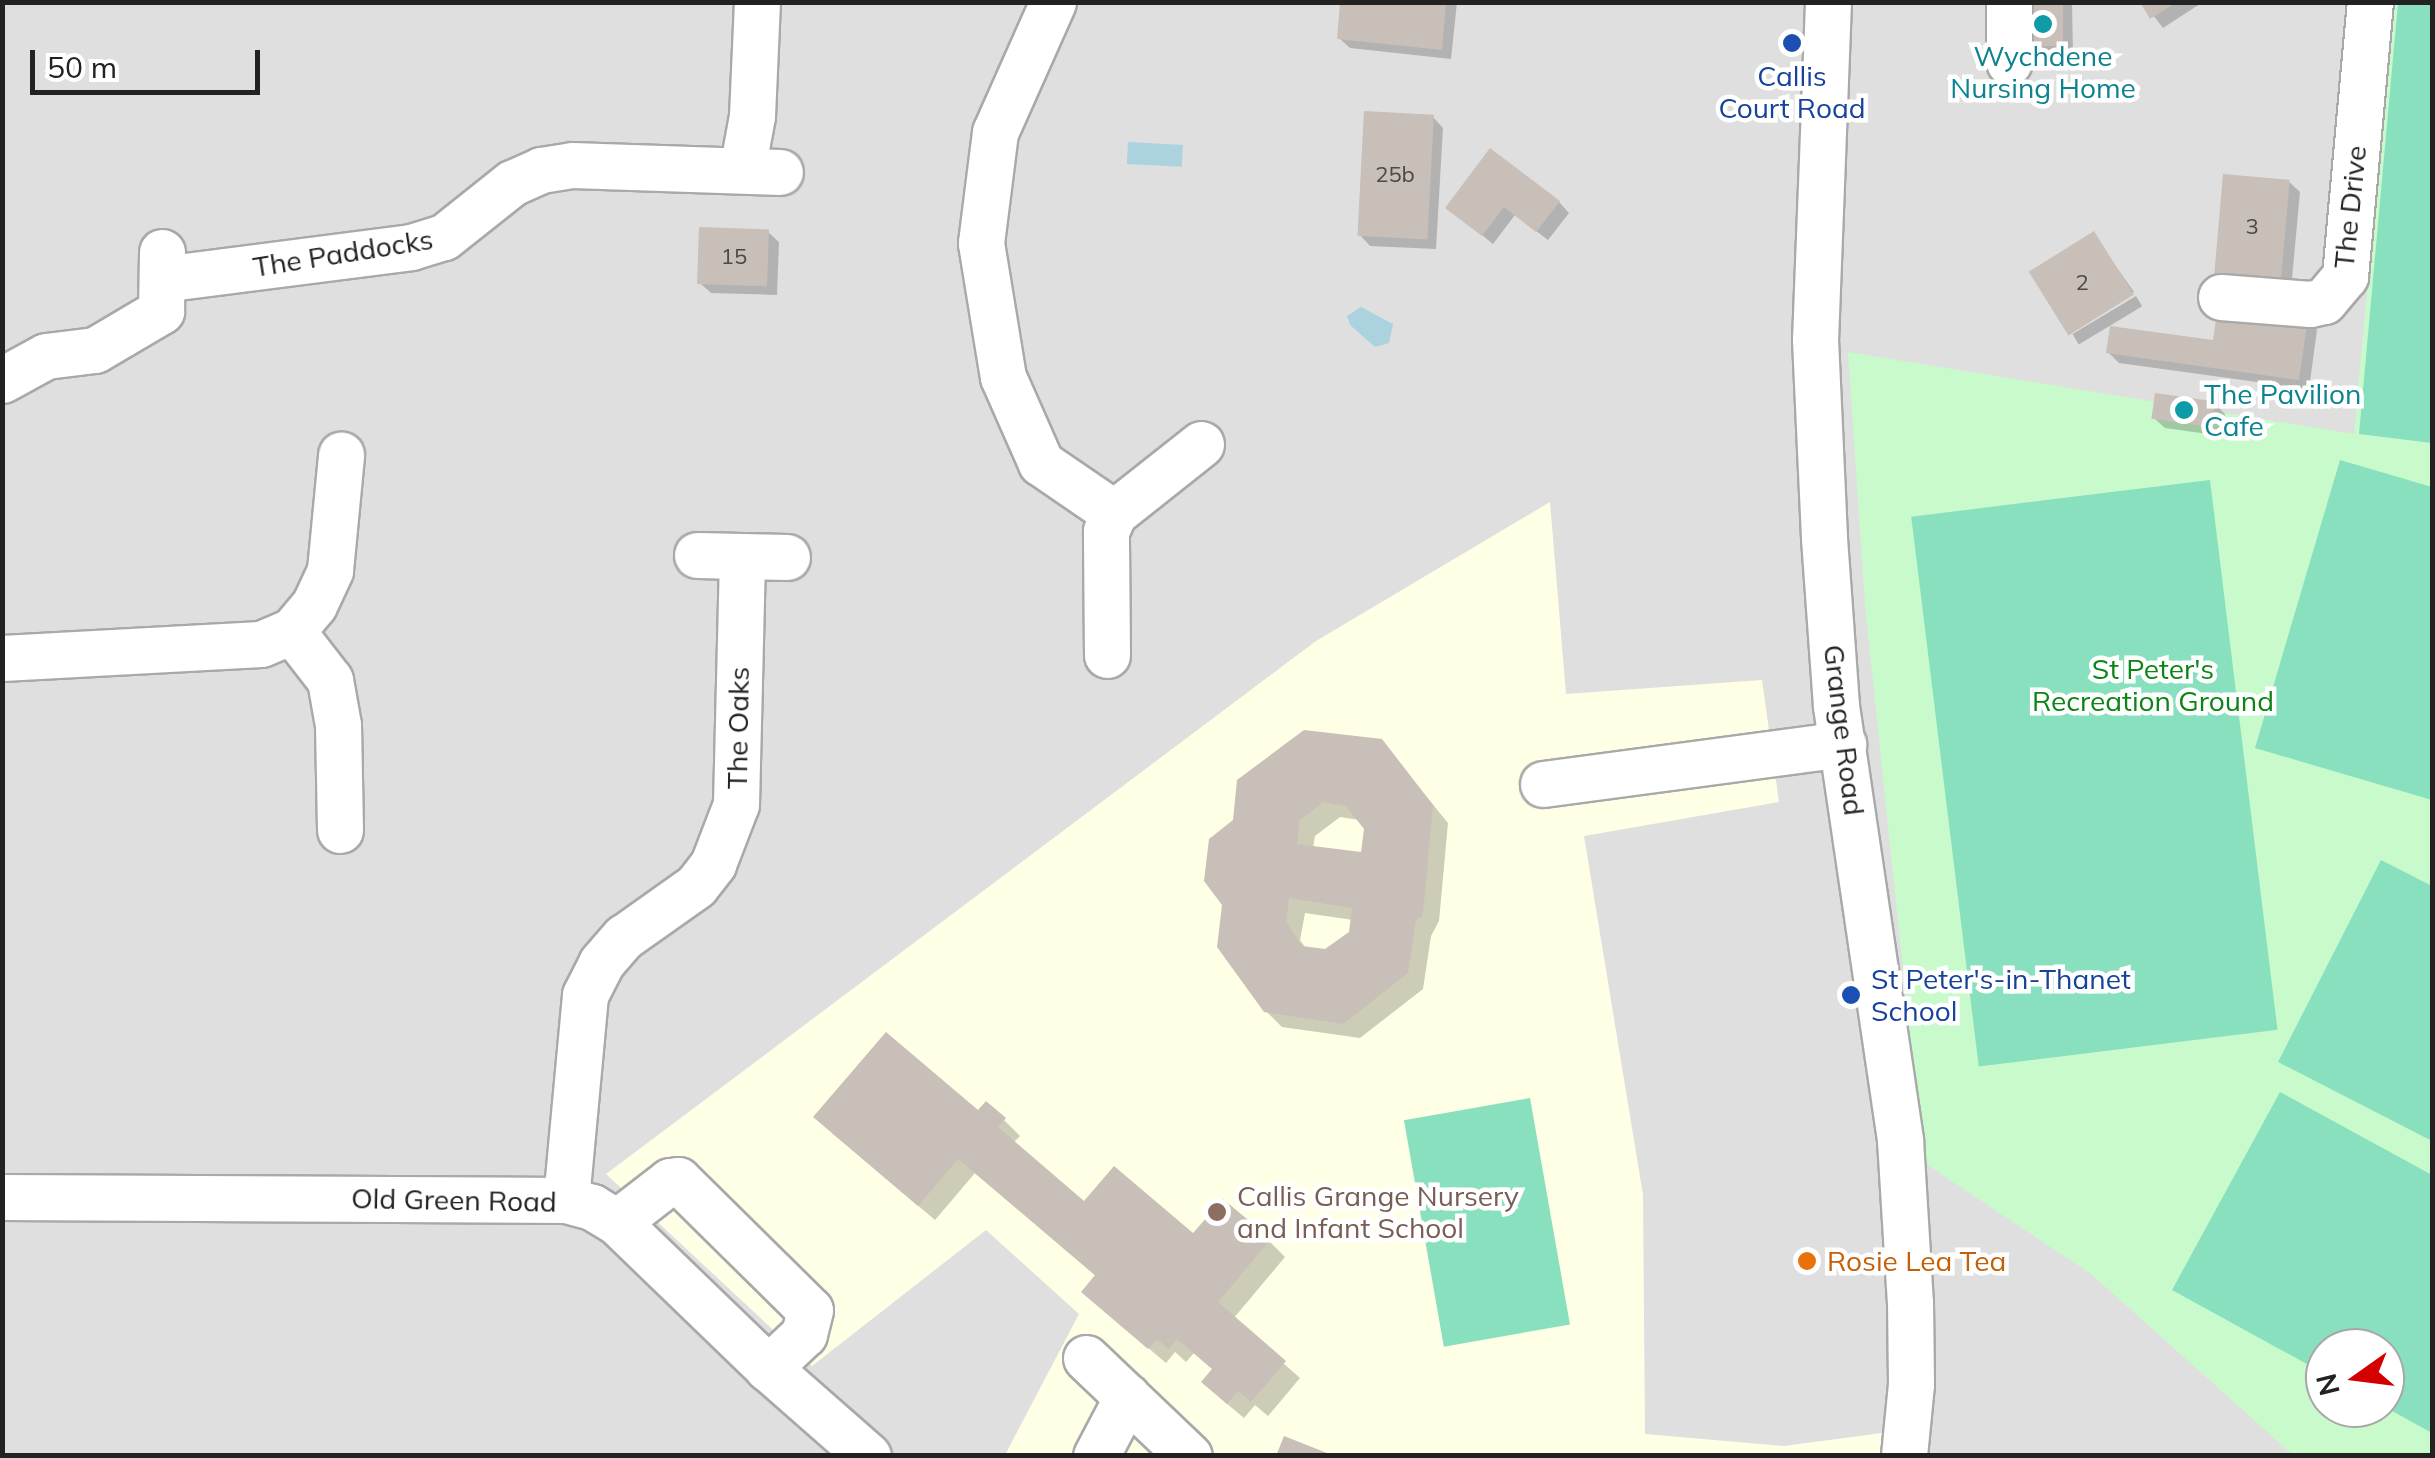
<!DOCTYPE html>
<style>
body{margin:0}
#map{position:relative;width:2435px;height:1458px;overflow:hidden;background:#f2efe9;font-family:Mulish,sans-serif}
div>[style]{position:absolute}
.residential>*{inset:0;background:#e0dfdf}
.education>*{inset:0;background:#ffffe5}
.park>*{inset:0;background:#c8facc}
.pitch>*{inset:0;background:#88e0be;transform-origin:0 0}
.water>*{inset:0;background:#aad3df;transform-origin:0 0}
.shadow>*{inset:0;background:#0003;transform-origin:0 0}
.building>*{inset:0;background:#c7bfb8;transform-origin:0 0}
.roads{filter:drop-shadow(2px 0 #a9a9a9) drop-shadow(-2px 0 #a9a9a9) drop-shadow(0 2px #a9a9a9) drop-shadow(0 -2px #a9a9a9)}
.minor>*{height:45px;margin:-22.5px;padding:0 22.5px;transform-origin:22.5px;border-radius:22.5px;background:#fff}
.dots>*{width:28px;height:28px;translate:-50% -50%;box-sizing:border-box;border:5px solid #fff;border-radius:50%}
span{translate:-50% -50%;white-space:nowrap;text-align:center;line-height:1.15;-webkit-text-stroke:9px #fff;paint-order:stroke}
.number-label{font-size:22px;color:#4b4948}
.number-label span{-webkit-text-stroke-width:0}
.culture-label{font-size:28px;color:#0d838f}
.left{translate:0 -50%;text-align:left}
.transit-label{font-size:28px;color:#164399}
.street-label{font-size:28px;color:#222}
.park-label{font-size:28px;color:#0c8416}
.education-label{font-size:28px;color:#785e54}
.food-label{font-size:28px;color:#c56008}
.frame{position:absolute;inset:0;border:5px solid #222;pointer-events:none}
.north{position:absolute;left:2305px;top:1328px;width:100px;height:100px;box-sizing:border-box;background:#fff;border:2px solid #a7a7a7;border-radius:50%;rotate:256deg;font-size:28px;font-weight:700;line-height:40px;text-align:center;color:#222}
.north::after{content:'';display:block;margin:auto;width:35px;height:45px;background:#d40000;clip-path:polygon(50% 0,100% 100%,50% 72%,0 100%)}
.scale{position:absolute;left:30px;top:50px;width:230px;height:45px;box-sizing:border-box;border:5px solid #222;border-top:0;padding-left:12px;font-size:30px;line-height:35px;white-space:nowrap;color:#222;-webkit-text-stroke:8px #fff;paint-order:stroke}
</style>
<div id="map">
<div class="residential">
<div style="clip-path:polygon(evenodd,3px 3px,2432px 3px,2432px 1455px,3px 1456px,3px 3px,2325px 1348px,2385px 1348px,2385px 1408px,2325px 1408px,2325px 1348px)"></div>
</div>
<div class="education">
<div style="clip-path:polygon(1550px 502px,1566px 694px,1762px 680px,1779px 802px,1584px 836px,1643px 1195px,1645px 1434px,1784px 1446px,1882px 1433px,1880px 1455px,1005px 1455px,1079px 1314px,986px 1230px,812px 1366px,606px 1174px,1316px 641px)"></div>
</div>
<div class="park">
<div style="clip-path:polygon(evenodd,2393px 3px,2432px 3px,2432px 1455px,2293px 1455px,2091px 1274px,1923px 1162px,1865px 605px,1848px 352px,2354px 434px,2393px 3px,2325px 1348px,2385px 1348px,2385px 1408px,2325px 1408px,2325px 1348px)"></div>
</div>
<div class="pitch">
<div style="clip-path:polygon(2398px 3px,2432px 3px,2432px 443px,2359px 434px)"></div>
<div style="clip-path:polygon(2340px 460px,2432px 487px,2432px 800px,2255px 748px)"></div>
<div style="left:2210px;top:480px;width:554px;height:301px;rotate:83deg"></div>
<div style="clip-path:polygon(2381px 860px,2432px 886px,2432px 1141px,2278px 1062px)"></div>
<div style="clip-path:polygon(2280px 1092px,2432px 1175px,2432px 1433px,2385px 1407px,2385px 1348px,2325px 1348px,2325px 1374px,2172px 1290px)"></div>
<div style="left:1530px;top:1098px;width:230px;height:128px;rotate:80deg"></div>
</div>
<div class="water">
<div style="left:1128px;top:142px;width:55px;height:22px;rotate:3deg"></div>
<div style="clip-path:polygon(1361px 307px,1393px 324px,1389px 343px,1375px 347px,1350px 325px,1347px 316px)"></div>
</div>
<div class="shadow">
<div style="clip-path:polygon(1343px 2px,1457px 2px,1451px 59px,1350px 48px,1339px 38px)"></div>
<div style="clip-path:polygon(2025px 2px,2072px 2px,2073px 54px,2036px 55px,2026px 45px)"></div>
<div style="clip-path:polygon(2143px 2px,2203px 2px,2163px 28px)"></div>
<div style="clip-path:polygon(1433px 117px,1443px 128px,1436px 249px,1370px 246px,1360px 235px)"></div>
<div style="clip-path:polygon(2289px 182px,2300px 192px,2291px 290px,2227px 284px,2217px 274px)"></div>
<div style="clip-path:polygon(1559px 202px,1569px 213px,1548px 240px,1515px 215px,1493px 244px,1448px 207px)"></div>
<div style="clip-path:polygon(768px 232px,779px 242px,777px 295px,711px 293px,700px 283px)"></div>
<div style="clip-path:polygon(2093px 234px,2134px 292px,2070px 332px)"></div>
<div style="left:2136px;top:296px;width:12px;height:74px;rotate:59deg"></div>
<div style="clip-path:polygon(2307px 320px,2317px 330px,2309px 389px,2119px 363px,2108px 352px,2216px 343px)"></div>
<div style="clip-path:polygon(2214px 403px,2225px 414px,2222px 436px,2165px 428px,2154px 418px)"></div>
<div style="clip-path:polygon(evenodd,1381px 741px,1448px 823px,1439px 921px,1431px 936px,1423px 989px,1360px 1038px,1282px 1027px,1265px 1010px,1224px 904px,1207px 880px,1381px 741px,1340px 817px,1360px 820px,1366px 828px,1363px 855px,1313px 848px,1315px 836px,1340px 817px,1381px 741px,1305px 913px,1353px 920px,1352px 933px,1326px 951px,1305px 947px,1300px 940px,1305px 913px)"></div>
<div style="clip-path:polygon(979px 1113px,1004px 1120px,1020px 1136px,1013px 1143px,1085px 1204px,1194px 1237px,1269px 1241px,1285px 1257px,1233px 1319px,1300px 1378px,1268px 1416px,1255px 1405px,1244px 1418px,1220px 1398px,1214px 1370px,1194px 1353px,1186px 1362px,1175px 1352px,1166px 1363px,1100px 1307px,1097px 1277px,975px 1173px,935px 1220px,832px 1133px)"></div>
</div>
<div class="building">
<div style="clip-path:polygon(1340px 2px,1446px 2px,1442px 50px,1337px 39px)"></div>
<div style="left:2022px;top:2px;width:41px;height:44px"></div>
<div style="clip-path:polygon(2140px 2px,2177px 2px,2150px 19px)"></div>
<div style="left:1364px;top:111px;width:70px;height:125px;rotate:3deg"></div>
<div style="clip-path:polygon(1490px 148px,1560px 201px,1536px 232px,1504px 207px,1482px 236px,1445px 208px)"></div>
<div style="left:2223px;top:174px;width:67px;height:101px;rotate:5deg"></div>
<div style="left:699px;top:227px;width:70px;height:57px;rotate:2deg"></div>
<div style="left:2094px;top:231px;width:75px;height:77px;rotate:58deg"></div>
<div style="clip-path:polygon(2218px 306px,2308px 318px,2299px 380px,2106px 353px,2110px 326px,2213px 340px)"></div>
<div style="left:2155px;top:393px;width:61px;height:26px;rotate:8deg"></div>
<div style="clip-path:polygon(evenodd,1304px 730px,1382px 739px,1433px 805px,1424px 903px,1422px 917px,1416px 920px,1408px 973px,1343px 1024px,1264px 1012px,1217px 947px,1222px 905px,1204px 881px,1209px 839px,1233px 820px,1237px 780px,1304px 730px,1323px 802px,1346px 806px,1364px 829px,1361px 852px,1297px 844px,1300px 820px,1323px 802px,1304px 730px,1289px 898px,1352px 908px,1349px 932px,1325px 949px,1302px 946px,1286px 922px,1289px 898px)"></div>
<div style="clip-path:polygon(886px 1032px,978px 1110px,986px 1101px,1006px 1118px,998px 1127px,1084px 1201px,1114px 1166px,1193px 1233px,1223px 1199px,1271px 1239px,1218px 1302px,1286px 1361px,1251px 1402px,1238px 1391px,1227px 1404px,1201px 1382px,1212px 1369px,1177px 1339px,1169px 1349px,1157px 1339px,1148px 1349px,1081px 1292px,1095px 1275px,958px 1159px,918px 1206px,813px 1117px)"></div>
<div style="clip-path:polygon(1284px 1436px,1332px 1455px,1332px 1456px,1276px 1456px)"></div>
</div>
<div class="roads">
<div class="minor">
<div style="left:1053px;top:2px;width:142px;rotate:114deg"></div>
<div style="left:995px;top:132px;width:112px;rotate:97.2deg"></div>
<div style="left:981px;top:243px;width:136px;rotate:80.7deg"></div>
<div style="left:1003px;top:377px;width:94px;rotate:66.2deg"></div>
<div style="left:1041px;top:463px;width:88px;rotate:34.4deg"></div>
<div style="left:1828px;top:2px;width:337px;rotate:92.2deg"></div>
<div style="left:1815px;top:339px;width:199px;rotate:87.4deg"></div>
<div style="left:1824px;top:538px;width:168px;rotate:85.9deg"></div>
<div style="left:1836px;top:706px;width:439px;rotate:81.6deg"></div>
<div style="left:1900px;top:1140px;width:162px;rotate:86.5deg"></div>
<div style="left:1910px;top:1302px;width:82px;rotate:89.3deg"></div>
<div style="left:1911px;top:1384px;width:72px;rotate:95.6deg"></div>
<div style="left:2009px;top:2px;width:60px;rotate:90deg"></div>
<div style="left:742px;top:170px;width:55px;rotate:-79.5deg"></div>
<div style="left:752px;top:116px;width:114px;rotate:-87.5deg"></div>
<div style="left:162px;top:279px;width:251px;rotate:-7.3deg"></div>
<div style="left:411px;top:247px;width:34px;rotate:-17deg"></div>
<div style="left:444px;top:237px;width:87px;rotate:-38.5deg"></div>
<div style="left:512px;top:183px;width:32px;rotate:-24deg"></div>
<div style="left:541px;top:170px;width:31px;rotate:-9deg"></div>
<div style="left:572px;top:165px;width:208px;rotate:1.9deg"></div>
<div style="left:2221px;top:297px;width:89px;rotate:4.5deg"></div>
<div style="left:2310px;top:304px;width:14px;rotate:-12deg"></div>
<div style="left:2324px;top:301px;width:33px;rotate:-50deg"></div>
<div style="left:2345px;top:276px;width:275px;rotate:-84.8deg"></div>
<div style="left:2px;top:380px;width:50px;rotate:-28.6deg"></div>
<div style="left:46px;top:356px;width:49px;rotate:-7deg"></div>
<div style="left:95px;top:350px;width:77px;rotate:-30.6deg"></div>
<div style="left:161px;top:311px;width:59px;rotate:-89deg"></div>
<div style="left:697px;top:555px;width:90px;rotate:1.3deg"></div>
<div style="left:292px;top:631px;width:62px;rotate:52.2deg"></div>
<div style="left:330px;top:680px;width:46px;rotate:79.9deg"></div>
<div style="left:338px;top:725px;width:105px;rotate:88.9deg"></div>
<div style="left:1107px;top:655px;width:124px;rotate:-90.5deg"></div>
<div style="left:1106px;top:531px;width:20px;rotate:-66deg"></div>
<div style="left:1114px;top:513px;width:111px;rotate:-38.4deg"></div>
<div style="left:2px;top:658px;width:259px;rotate:-3.1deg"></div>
<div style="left:261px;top:644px;width:34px;rotate:-23deg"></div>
<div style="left:292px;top:631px;width:34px;rotate:-50deg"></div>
<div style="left:314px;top:605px;width:38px;rotate:-65deg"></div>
<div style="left:330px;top:570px;width:116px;rotate:-84.5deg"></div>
<div style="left:1543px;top:784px;width:303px;rotate:-7.6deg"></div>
<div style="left:2px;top:1197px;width:564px;rotate:0.3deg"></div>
<div style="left:566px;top:1200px;width:27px;rotate:15deg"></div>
<div style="left:592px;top:1207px;width:29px;rotate:31deg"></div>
<div style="left:617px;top:1222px;width:210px;rotate:44deg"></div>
<div style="left:768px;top:1368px;width:133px;rotate:41.3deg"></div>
<div style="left:566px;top:1200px;width:206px;rotate:-84.7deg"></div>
<div style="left:585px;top:995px;width:36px;rotate:-63deg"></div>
<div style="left:601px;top:963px;width:35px;rotate:-49deg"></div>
<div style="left:624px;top:937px;width:88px;rotate:-35.3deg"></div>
<div style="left:696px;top:886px;width:28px;rotate:-52deg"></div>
<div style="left:713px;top:864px;width:64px;rotate:-69deg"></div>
<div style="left:736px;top:804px;width:248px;rotate:-88.6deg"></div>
<div style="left:617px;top:1222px;width:67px;rotate:-37.7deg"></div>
<div style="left:670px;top:1181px;width:8px;rotate:-7deg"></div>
<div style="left:678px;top:1180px;width:185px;rotate:44.6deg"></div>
<div style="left:810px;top:1310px;width:25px;rotate:104deg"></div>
<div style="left:804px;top:1334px;width:50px;rotate:136.6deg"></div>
<div style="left:1086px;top:1358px;width:142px;rotate:43.6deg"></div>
<div style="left:1096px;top:1456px;width:67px;rotate:-62.3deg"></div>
</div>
</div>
<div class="dots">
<div style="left:2043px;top:24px;background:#0f9aa8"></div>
<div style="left:1792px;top:43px;background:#1a4fb4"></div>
<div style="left:2184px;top:410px;background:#0f9aa8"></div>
<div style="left:1851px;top:995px;background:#1a4fb4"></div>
<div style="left:1217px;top:1212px;background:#8d6e63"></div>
<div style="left:1807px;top:1261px;background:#e8710a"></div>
</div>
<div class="number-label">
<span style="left:1395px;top:175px">25b</span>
<span style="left:2252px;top:227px">3</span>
<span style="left:734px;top:257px">15</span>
<span style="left:2082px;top:283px">2</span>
</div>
<div class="culture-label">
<span style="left:2043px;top:72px">Wychdene<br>Nursing Home</span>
<span class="left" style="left:2204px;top:410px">The Pavilion<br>Cafe</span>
</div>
<div class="transit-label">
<span style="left:1792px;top:92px">Callis<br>Court Road</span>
<span class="left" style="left:1871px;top:995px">St Peter's-in-Thanet<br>School</span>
</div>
<div class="street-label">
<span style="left:2350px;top:207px;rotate:-84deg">The Drive</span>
<span style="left:343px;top:253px;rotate:-9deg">The Paddocks</span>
<span style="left:738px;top:728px;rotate:-89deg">The Oaks</span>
<span style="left:1844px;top:730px;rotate:83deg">Grange Road</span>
<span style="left:454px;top:1200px;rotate:1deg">Old Green Road</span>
</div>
<div class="park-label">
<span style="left:2153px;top:685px">St Peter's<br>Recreation Ground</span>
</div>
<div class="education-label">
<span class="left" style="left:1237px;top:1212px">Callis Grange Nursery<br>and Infant School</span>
</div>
<div class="food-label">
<span class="left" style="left:1827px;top:1261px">Rosie Lea Tea</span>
</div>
<div class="frame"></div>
<div class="north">N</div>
<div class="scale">50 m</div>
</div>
